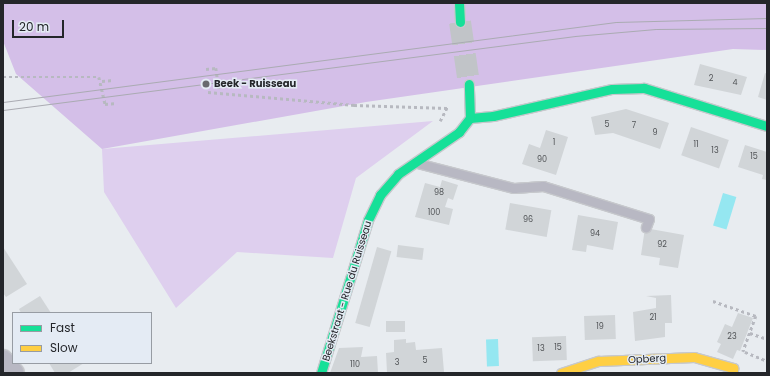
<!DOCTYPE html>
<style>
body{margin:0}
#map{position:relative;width:770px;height:376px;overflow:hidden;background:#e8ecf0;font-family:Poppins,sans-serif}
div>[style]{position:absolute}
.green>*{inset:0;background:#decfee}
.forest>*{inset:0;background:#d4bfe8}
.water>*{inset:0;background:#95e7f1;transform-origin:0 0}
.building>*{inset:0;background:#d1d5d8;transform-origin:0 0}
.secondary-tunnel>*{height:22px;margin-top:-11px;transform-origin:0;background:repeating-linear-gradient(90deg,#c1c4c8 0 22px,transparent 0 33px)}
.path>*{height:2.5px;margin-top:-1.25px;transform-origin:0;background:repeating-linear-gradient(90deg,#b7b9c0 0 3px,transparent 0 6px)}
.roads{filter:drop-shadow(1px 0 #c6c8cc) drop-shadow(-1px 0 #c6c8cc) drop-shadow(0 1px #c6c8cc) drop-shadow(0 -1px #c6c8cc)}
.lane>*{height:9px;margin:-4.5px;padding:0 4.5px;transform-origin:4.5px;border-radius:4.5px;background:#b8b8c3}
.street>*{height:18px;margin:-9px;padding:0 9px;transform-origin:9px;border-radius:9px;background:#b8b8c3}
.fast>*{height:9px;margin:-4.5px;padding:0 4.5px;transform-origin:4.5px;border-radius:4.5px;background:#16e098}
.slow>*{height:9px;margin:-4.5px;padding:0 4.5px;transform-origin:4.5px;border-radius:4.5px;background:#ffcf43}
.tram>*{height:1px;margin:-0.5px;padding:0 0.5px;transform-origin:0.5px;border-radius:0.5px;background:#aaabb2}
.dots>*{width:11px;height:11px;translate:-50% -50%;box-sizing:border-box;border:2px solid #e4ebf4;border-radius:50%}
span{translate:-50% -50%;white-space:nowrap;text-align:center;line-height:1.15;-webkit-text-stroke:3px #e4ebf4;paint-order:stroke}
.number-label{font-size:8px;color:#505356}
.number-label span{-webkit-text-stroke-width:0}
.poi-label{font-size:10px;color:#24262a;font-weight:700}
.left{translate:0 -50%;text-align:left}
.street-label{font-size:10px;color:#24262a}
.frame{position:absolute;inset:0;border:4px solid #24262a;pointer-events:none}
.legend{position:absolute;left:12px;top:312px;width:140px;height:52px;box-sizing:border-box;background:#e4ebf4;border:1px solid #979ca3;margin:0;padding:5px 7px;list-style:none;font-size:12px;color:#24262a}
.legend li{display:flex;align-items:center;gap:8px;height:20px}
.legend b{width:20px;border:1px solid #979ca3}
.scale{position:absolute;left:12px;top:20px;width:52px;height:18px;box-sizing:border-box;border:2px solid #24262a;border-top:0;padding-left:5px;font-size:12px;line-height:14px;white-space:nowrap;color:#24262a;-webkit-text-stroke:3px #e4ebf4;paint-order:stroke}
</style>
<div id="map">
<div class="green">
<div style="clip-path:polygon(433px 121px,356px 178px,333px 258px,237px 252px,176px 308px,104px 192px,102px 149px)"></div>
</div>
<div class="forest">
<div style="clip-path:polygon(3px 3px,767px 3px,767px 50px,733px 49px,366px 102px,102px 149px,16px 74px,3px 41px)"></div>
</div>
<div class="water">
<div style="left:723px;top:193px;width:14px;height:34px;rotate:17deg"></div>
<div style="left:498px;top:339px;width:27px;height:12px;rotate:88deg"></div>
</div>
<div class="building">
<div style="clip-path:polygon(700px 64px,747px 77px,741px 95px,694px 85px)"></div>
<div style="clip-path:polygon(765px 73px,767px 74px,767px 100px,758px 97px)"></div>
<div style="clip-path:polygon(626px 109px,669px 123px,660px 149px,613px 133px,595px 135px,591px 117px)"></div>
<div style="left:691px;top:127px;width:40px;height:30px;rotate:19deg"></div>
<div style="clip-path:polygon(546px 130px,568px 137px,556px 175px,522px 164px,529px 144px,540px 148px)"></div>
<div style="clip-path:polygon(745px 145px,767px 152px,767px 180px,762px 179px,763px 175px,738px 167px)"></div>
<div style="clip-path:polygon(442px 180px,458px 185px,453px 200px,448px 198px,445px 207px,453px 209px,449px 225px,415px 217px,425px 183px,440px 187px)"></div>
<div style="left:510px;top:203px;width:42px;height:27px;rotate:10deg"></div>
<div style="clip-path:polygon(578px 215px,618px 222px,613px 250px,587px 245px,586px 252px,572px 250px)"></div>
<div style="clip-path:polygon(645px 228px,684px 235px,678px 268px,659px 265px,660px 258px,641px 255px)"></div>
<div style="left:398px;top:245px;width:26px;height:12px;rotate:7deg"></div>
<div style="clip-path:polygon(3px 247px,27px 284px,6px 297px,3px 293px)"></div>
<div style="left:377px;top:247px;width:15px;height:79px;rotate:16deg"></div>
<div style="clip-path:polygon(671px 295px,672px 323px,665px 323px,665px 337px,635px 341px,633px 312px,656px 308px,656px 298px,646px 296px)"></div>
<div style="clip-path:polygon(40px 296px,51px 313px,21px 313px,19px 309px)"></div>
<div style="clip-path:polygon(738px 313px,753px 318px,740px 351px,737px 350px,733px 359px,717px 352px,721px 344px,717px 342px,725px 324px,732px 327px)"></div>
<div style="left:615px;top:315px;width:24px;height:31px;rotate:88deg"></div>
<div style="left:405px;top:321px;width:11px;height:19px;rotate:90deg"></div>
<div style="left:566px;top:336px;width:24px;height:34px;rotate:88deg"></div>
<div style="clip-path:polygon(406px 339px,406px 343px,415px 342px,416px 350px,442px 348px,444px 372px,387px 373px,386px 353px,394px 352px,394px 340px)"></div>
<div style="clip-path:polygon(363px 347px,361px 357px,377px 356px,378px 373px,330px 373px,339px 348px)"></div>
<div style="clip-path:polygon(49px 363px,84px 363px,68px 373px,55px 373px)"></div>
</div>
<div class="secondary-tunnel">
<div style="left:460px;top:22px;width:63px;rotate:81.7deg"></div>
</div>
<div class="path">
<div style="left:206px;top:69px;width:10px;rotate:-6deg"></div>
<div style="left:216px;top:68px;width:22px;rotate:82deg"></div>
<div style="left:3px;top:77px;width:96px"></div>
<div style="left:99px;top:77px;width:28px;rotate:77deg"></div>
<div style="left:105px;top:104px;width:12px;rotate:-5deg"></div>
<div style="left:102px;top:81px;width:11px;rotate:-5deg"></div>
<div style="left:208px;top:92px;width:147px;rotate:5.1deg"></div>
<div style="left:354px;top:105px;width:93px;rotate:1.8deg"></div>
<div style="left:440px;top:121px;width:16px;rotate:-63deg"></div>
<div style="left:713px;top:301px;width:46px;rotate:19.2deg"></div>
<div style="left:756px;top:316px;width:38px;rotate:110deg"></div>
<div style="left:750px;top:333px;width:18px;rotate:19deg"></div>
<div style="left:745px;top:352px;width:24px;rotate:22deg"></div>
</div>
<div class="roads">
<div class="lane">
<div style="left:417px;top:163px;width:100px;rotate:14.5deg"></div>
<div style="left:514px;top:188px;width:29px;rotate:-4deg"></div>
<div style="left:543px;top:186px;width:111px;rotate:17.3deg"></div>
<div style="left:649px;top:219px;width:9px;rotate:111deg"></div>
</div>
<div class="street">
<div style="left:3px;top:359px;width:18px;rotate:49deg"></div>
</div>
<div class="fast">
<div style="left:459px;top:3px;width:19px;rotate:87deg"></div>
<div style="left:470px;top:118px;width:23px;rotate:-5deg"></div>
<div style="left:493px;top:116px;width:122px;rotate:-12.8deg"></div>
<div style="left:612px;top:89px;width:32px;rotate:-2deg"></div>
<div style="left:644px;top:88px;width:129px;rotate:17.2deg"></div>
<div style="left:321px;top:373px;width:160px;rotate:-72.9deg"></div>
<div style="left:368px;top:220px;width:28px;rotate:-64deg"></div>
<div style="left:380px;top:195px;width:28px;rotate:-49deg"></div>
<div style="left:398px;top:174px;width:74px;rotate:-34.5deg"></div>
<div style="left:459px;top:132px;width:18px;rotate:-52deg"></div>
<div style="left:470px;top:118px;width:34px;rotate:-92deg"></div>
</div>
<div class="slow">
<div style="left:561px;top:373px;width:40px;rotate:-18deg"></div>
<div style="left:599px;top:361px;width:95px;rotate:-2.4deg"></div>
<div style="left:694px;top:357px;width:41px;rotate:15.8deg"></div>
<div style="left:733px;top:368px;width:5px;rotate:90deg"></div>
</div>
</div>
<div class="tram">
<div style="left:3px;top:102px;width:618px;rotate:-7.44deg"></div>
<div style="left:616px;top:22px;width:151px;rotate:-1.5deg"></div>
<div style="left:3px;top:110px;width:577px;rotate:-7.37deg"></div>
<div style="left:575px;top:36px;width:81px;rotate:-4.9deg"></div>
<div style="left:656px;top:29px;width:111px;rotate:-0.5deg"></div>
</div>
<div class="dots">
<div style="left:206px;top:84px;background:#696b6f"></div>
</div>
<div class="number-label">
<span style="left:711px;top:79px">2</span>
<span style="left:735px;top:83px">4</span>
<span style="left:607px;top:125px">5</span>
<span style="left:634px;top:126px">7</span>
<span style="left:655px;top:133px">9</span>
<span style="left:554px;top:143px">1</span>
<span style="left:696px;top:145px">11</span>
<span style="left:715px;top:151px">13</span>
<span style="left:754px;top:157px">15</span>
<span style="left:542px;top:160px">90</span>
<span style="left:439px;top:193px">98</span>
<span style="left:434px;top:213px">100</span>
<span style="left:528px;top:220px">96</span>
<span style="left:595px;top:234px">94</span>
<span style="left:662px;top:245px">92</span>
<span style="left:653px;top:318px">21</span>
<span style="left:600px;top:327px">19</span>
<span style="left:732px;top:337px">23</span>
<span style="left:558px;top:348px">15</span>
<span style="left:541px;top:349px">13</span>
<span style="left:425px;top:361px">5</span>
<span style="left:397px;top:363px">3</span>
<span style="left:355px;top:365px">110</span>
</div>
<div class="poi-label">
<span class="left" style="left:214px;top:84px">Beek - Ruisseau</span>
</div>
<div class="street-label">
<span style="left:347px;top:291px;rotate:-73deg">Beekstraat - Rue du Ruisseau</span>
<span style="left:647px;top:359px;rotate:-3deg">Opberg</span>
</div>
<div class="frame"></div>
<ul class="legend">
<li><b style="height:5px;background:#16e098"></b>Fast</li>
<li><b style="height:5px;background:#ffcf43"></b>Slow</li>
</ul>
<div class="scale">20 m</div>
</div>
